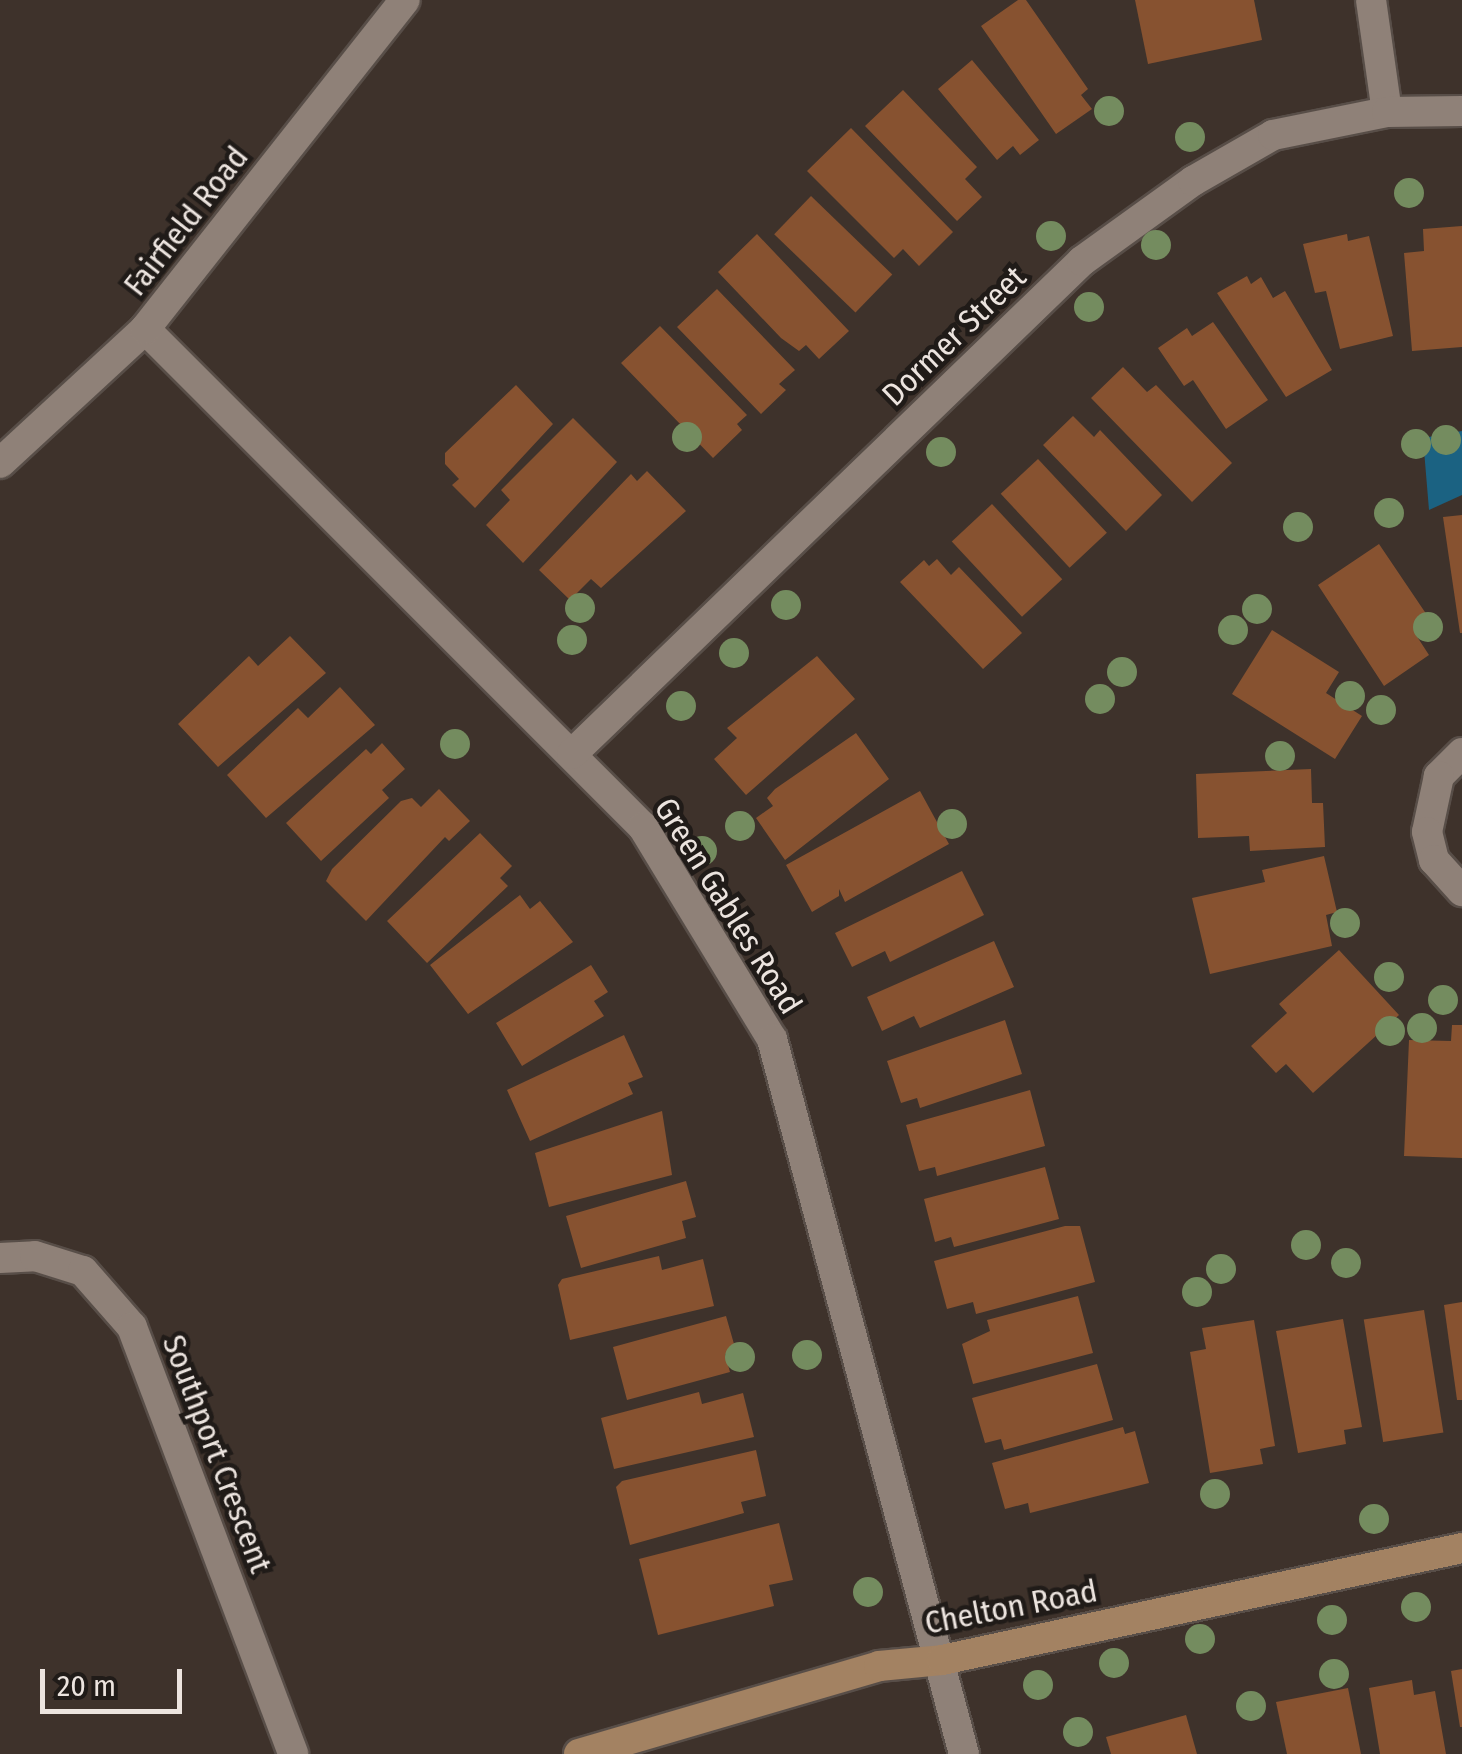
<!DOCTYPE html>
<style>
body{margin:0}
#map{position:relative;width:1462px;height:1754px;overflow:hidden;background:#3e322b;font-family:"Fira Sans Condensed",sans-serif}
div>[style]{position:absolute}
.water>*{inset:0;background:#1b6282}
.building>*{inset:0;background:#875230;transform-origin:0 0}
.roads{filter:drop-shadow(2px 0 #584e48) drop-shadow(-2px 0 #584e48) drop-shadow(0 2px #584e48) drop-shadow(0 -2px #584e48)}
.street>*{height:30px;margin:-15px;padding:0 15px;transform-origin:15px;border-radius:15px;background:#8f8178}
.secondary>*{height:30px;margin:-15px;padding:0 15px;transform-origin:15px;border-radius:15px;background:#a38262}
.trees>*{width:30px;height:30px;margin:-15px;border-radius:50%;background:#748c5f}
span{translate:-50% -50%;white-space:nowrap;text-align:center;line-height:1.15;-webkit-text-stroke:9px #201b18;paint-order:stroke}
.street-label{font-size:32px;color:#ece4df}
.scale{position:absolute;left:40px;top:1669px;width:142px;height:45px;box-sizing:border-box;border:5px solid #ece4df;border-top:0;padding-left:12px;font-size:30px;line-height:35px;white-space:nowrap;color:#ece4df;-webkit-text-stroke:8px #201b18;paint-order:stroke}
</style>
<div id="map">
<div class="water">
<div style="clip-path:polygon(1462px 431px,1462px 495px,1429px 510px,1423px 438px)"></div>
</div>
<div class="building">
<div style="clip-path:polygon(1018px 0,1026px 0,1088px 89px,1081px 95px,1092px 109px,1056px 134px,981px 26px)"></div>
<div style="clip-path:polygon(1135px 0,1254px 0,1262px 40px,1148px 64px)"></div>
<div style="clip-path:polygon(972px 60px,1039px 140px,1020px 155px,1013px 146px,997px 160px,938px 89px)"></div>
<div style="clip-path:polygon(903px 90px,977px 167px,965px 179px,982px 197px,957px 221px,865px 126px)"></div>
<div style="clip-path:polygon(851px 128px,953px 232px,919px 266px,903px 249px,894px 258px,807px 171px)"></div>
<div style="left:811px;top:196px;width:113px;height:53px;rotate:44deg"></div>
<div style="clip-path:polygon(1462px 226px,1462px 347px,1412px 351px,1404px 253px,1424px 251px,1423px 229px)"></div>
<div style="clip-path:polygon(757px 234px,849px 331px,819px 359px,806px 345px,799px 351px,781px 338px,718px 272px)"></div>
<div style="clip-path:polygon(1347px 234px,1348px 241px,1369px 236px,1393px 336px,1340px 349px,1326px 291px,1315px 293px,1303px 244px)"></div>
<div style="clip-path:polygon(1247px 276px,1251px 284px,1261px 277px,1273px 298px,1285px 291px,1332px 370px,1286px 397px,1217px 293px)"></div>
<div style="clip-path:polygon(717px 289px,795px 370px,779px 384px,786px 390px,761px 414px,677px 327px)"></div>
<div style="clip-path:polygon(1213px 322px,1268px 400px,1226px 429px,1193px 380px,1184px 386px,1158px 348px,1187px 328px,1192px 336px)"></div>
<div style="clip-path:polygon(660px 326px,747px 415px,737px 424px,742px 430px,713px 458px,621px 363px)"></div>
<div style="clip-path:polygon(1123px 367px,1147px 392px,1156px 385px,1232px 463px,1192px 502px,1091px 398px)"></div>
<div style="clip-path:polygon(516px 385px,553px 424px,475px 508px,452px 485px,459px 479px,445px 464px,445px 453px)"></div>
<div style="clip-path:polygon(1073px 416px,1094px 437px,1100px 430px,1162px 495px,1126px 531px,1043px 445px)"></div>
<div style="clip-path:polygon(573px 418px,617px 462px,523px 563px,486px 525px,510px 500px,501px 490px)"></div>
<div style="left:1038px;top:459px;width:101px;height:51px;rotate:47deg"></div>
<div style="clip-path:polygon(647px 471px,686px 511px,601px 588px,591px 579px,570px 600px,539px 570px,631px 474px,637px 481px)"></div>
<div style="left:992px;top:504px;width:103px;height:55px;rotate:47deg"></div>
<div style="clip-path:polygon(1462px 515px,1462px 633px,1460px 633px,1443px 517px)"></div>
<div style="clip-path:polygon(1379px 544px,1433px 624px,1416px 635px,1429px 655px,1384px 686px,1318px 585px)"></div>
<div style="clip-path:polygon(937px 559px,951px 575px,959px 567px,1022px 633px,983px 669px,900px 582px,924px 560px,929px 566px)"></div>
<div style="clip-path:polygon(1272px 630px,1339px 672px,1326px 693px,1362px 716px,1335px 759px,1232px 694px)"></div>
<div style="clip-path:polygon(290px 636px,326px 673px,218px 767px,178px 724px,249px 656px,258px 666px)"></div>
<div style="clip-path:polygon(817px 656px,855px 699px,746px 795px,714px 759px,737px 738px,727px 728px)"></div>
<div style="clip-path:polygon(340px 687px,375px 725px,266px 818px,227px 775px,298px 708px,308px 718px)"></div>
<div style="clip-path:polygon(856px 733px,889px 779px,785px 860px,756px 818px,773px 806px,767px 798px,775px 789px)"></div>
<div style="clip-path:polygon(382px 743px,405px 769px,382px 790px,389px 798px,321px 861px,286px 823px,366px 749px,371px 754px)"></div>
<div style="clip-path:polygon(1311px 769px,1312px 803px,1323px 803px,1325px 847px,1250px 851px,1249px 836px,1198px 838px,1196px 774px)"></div>
<div style="clip-path:polygon(439px 789px,470px 821px,449px 841px,445px 837px,366px 921px,326px 881px,332px 869px,401px 801px,412px 798px,421px 807px)"></div>
<div style="clip-path:polygon(920px 791px,949px 844px,845px 902px,839px 889px,839px 896px,812px 912px,786px 865px)"></div>
<div style="clip-path:polygon(480px 833px,512px 866px,500px 878px,508px 886px,427px 963px,387px 921px)"></div>
<div style="clip-path:polygon(1324px 856px,1337px 912px,1326px 915px,1332px 946px,1210px 974px,1192px 898px,1265px 882px,1262px 870px)"></div>
<div style="clip-path:polygon(962px 871px,984px 915px,890px 962px,885px 951px,852px 967px,835px 933px)"></div>
<div style="clip-path:polygon(520px 895px,530px 909px,540px 901px,573px 942px,468px 1014px,430px 965px)"></div>
<div style="clip-path:polygon(994px 941px,1014px 987px,920px 1028px,914px 1016px,882px 1031px,867px 997px)"></div>
<div style="clip-path:polygon(1339px 950px,1399px 1015px,1313px 1093px,1286px 1064px,1276px 1073px,1251px 1046px,1287px 1013px,1279px 1004px)"></div>
<div style="clip-path:polygon(591px 965px,608px 992px,594px 1001px,604px 1016px,522px 1066px,496px 1023px)"></div>
<div style="clip-path:polygon(1005px 1020px,1022px 1074px,920px 1108px,917px 1098px,901px 1103px,887px 1061px)"></div>
<div style="clip-path:polygon(1452px 1025px,1462px 1025px,1462px 1158px,1404px 1156px,1409px 1040px,1451px 1041px)"></div>
<div style="clip-path:polygon(624px 1035px,643px 1077px,628px 1083px,633px 1094px,530px 1141px,507px 1090px)"></div>
<div style="clip-path:polygon(1030px 1090px,1045px 1146px,937px 1176px,935px 1167px,919px 1171px,906px 1125px)"></div>
<div style="clip-path:polygon(662px 1111px,672px 1175px,549px 1207px,535px 1153px)"></div>
<div style="clip-path:polygon(1045px 1167px,1059px 1219px,954px 1247px,951px 1237px,935px 1242px,924px 1199px)"></div>
<div style="clip-path:polygon(686px 1181px,696px 1217px,682px 1221px,686px 1238px,581px 1268px,566px 1216px)"></div>
<div style="clip-path:polygon(1065px 1226px,1080px 1226px,1095px 1282px,976px 1314px,973px 1302px,947px 1309px,934px 1261px)"></div>
<div style="clip-path:polygon(659px 1256px,662px 1270px,703px 1259px,714px 1306px,570px 1340px,558px 1285px,562px 1279px)"></div>
<div style="clip-path:polygon(1078px 1296px,1093px 1353px,973px 1384px,962px 1344px,990px 1331px,987px 1320px)"></div>
<div style="clip-path:polygon(1462px 1302px,1462px 1400px,1457px 1400px,1444px 1305px)"></div>
<div style="left:1424px;top:1310px;width:124px;height:61px;rotate:81deg"></div>
<div style="clip-path:polygon(726px 1316px,736px 1351px,725px 1354px,730px 1372px,627px 1400px,613px 1347px)"></div>
<div style="clip-path:polygon(1343px 1319px,1362px 1427px,1344px 1430px,1346px 1444px,1298px 1453px,1276px 1331px)"></div>
<div style="clip-path:polygon(1254px 1320px,1275px 1446px,1260px 1449px,1263px 1464px,1210px 1473px,1190px 1352px,1206px 1349px,1202px 1328px)"></div>
<div style="clip-path:polygon(1097px 1364px,1113px 1420px,1004px 1450px,1001px 1439px,985px 1443px,972px 1398px)"></div>
<div style="clip-path:polygon(699px 1392px,702px 1404px,743px 1393px,754px 1437px,614px 1469px,601px 1418px)"></div>
<div style="clip-path:polygon(1123px 1427px,1125px 1434px,1135px 1431px,1149px 1483px,1030px 1513px,1028px 1503px,1005px 1509px,992px 1463px)"></div>
<div style="clip-path:polygon(756px 1450px,766px 1496px,741px 1502px,744px 1513px,630px 1545px,616px 1487px,622px 1481px)"></div>
<div style="clip-path:polygon(779px 1523px,793px 1580px,769px 1585px,774px 1606px,658px 1635px,639px 1559px)"></div>
<div style="clip-path:polygon(1462px 1669px,1462px 1727px,1460px 1727px,1451px 1671px)"></div>
<div style="clip-path:polygon(1412px 1680px,1414px 1695px,1435px 1691px,1446px 1754px,1380px 1754px,1369px 1688px)"></div>
<div style="clip-path:polygon(1348px 1688px,1361px 1754px,1287px 1754px,1276px 1702px)"></div>
<div style="clip-path:polygon(1186px 1715px,1197px 1754px,1111px 1754px,1106px 1737px)"></div>
</div>
<div class="roads">
<div class="street">
<div style="left:1371px;top:0;width:113px;rotate:81.9deg"></div>
<div style="left:145px;top:329px;width:704px;rotate:45deg"></div>
<div style="left:643px;top:827px;width:248px;rotate:58.7deg"></div>
<div style="left:772px;top:1039px;width:740px;rotate:74.97deg"></div>
<div style="left:0;top:463px;width:197px;rotate:-42.7deg"></div>
<div style="left:145px;top:329px;width:419px;rotate:-51.7deg"></div>
<div style="left:1462px;top:753px;width:33px;rotate:135deg"></div>
<div style="left:1439px;top:776px;width:57px;rotate:102.1deg"></div>
<div style="left:1427px;top:832px;width:29px;rotate:76deg"></div>
<div style="left:1434px;top:860px;width:42px;rotate:47.9deg"></div>
<div style="left:572px;top:754px;width:709px;rotate:-44.03deg"></div>
<div style="left:1082px;top:261px;width:137px;rotate:-35.8deg"></div>
<div style="left:1193px;top:181px;width:92px;rotate:-29.9deg"></div>
<div style="left:1273px;top:135px;width:116px;rotate:-11.4deg"></div>
<div style="left:1387px;top:112px;width:75px;rotate:-0.8deg"></div>
<div style="left:0;top:1258px;width:35px;rotate:-3deg"></div>
<div style="left:35px;top:1256px;width:50px;rotate:17.4deg"></div>
<div style="left:83px;top:1271px;width:74px;rotate:48.8deg"></div>
<div style="left:132px;top:1327px;width:456px;rotate:69.3deg"></div>
</div>
<div class="secondary">
<div style="left:579px;top:1754px;width:313px;rotate:-16.3deg"></div>
<div style="left:879px;top:1666px;width:63px;rotate:-5.4deg"></div>
<div style="left:942px;top:1660px;width:532px;rotate:-12.15deg"></div>
</div>
</div>
<div class="trees">
<div style="left:1109px;top:111px"></div>
<div style="left:1190px;top:137px"></div>
<div style="left:1409px;top:193px"></div>
<div style="left:1051px;top:236px"></div>
<div style="left:1156px;top:245px"></div>
<div style="left:1089px;top:307px"></div>
<div style="left:687px;top:437px"></div>
<div style="left:1446px;top:440px"></div>
<div style="left:1416px;top:444px"></div>
<div style="left:941px;top:452px"></div>
<div style="left:1389px;top:513px"></div>
<div style="left:1298px;top:527px"></div>
<div style="left:786px;top:605px"></div>
<div style="left:580px;top:608px"></div>
<div style="left:1257px;top:609px"></div>
<div style="left:1428px;top:627px"></div>
<div style="left:1233px;top:630px"></div>
<div style="left:572px;top:640px"></div>
<div style="left:734px;top:653px"></div>
<div style="left:1122px;top:672px"></div>
<div style="left:1350px;top:696px"></div>
<div style="left:1100px;top:699px"></div>
<div style="left:681px;top:706px"></div>
<div style="left:1381px;top:710px"></div>
<div style="left:455px;top:744px"></div>
<div style="left:1280px;top:756px"></div>
<div style="left:952px;top:824px"></div>
<div style="left:740px;top:826px"></div>
<div style="left:702px;top:851px"></div>
<div style="left:1345px;top:923px"></div>
<div style="left:1389px;top:977px"></div>
<div style="left:1443px;top:1000px"></div>
<div style="left:1422px;top:1028px"></div>
<div style="left:1390px;top:1031px"></div>
<div style="left:1306px;top:1245px"></div>
<div style="left:1346px;top:1263px"></div>
<div style="left:1221px;top:1269px"></div>
<div style="left:1197px;top:1292px"></div>
<div style="left:807px;top:1355px"></div>
<div style="left:740px;top:1357px"></div>
<div style="left:1215px;top:1494px"></div>
<div style="left:1374px;top:1519px"></div>
<div style="left:868px;top:1592px"></div>
<div style="left:1416px;top:1607px"></div>
<div style="left:1332px;top:1620px"></div>
<div style="left:1200px;top:1639px"></div>
<div style="left:1114px;top:1663px"></div>
<div style="left:1334px;top:1674px"></div>
<div style="left:1038px;top:1685px"></div>
<div style="left:1251px;top:1706px"></div>
<div style="left:1078px;top:1732px"></div>
</div>
<div class="street-label">
<span style="left:186px;top:221px;rotate:-52deg">Fairfield Road</span>
<span style="left:954px;top:336px;rotate:-44deg">Dormer Street</span>
<span style="left:728px;top:906px;rotate:58deg">Green Gables Road</span>
<span style="left:217px;top:1454px;rotate:69deg">Southport Crescent</span>
<span style="left:1011px;top:1607px;rotate:-11deg">Chelton Road</span>
</div>
<div class="scale">20 m</div>
</div>
